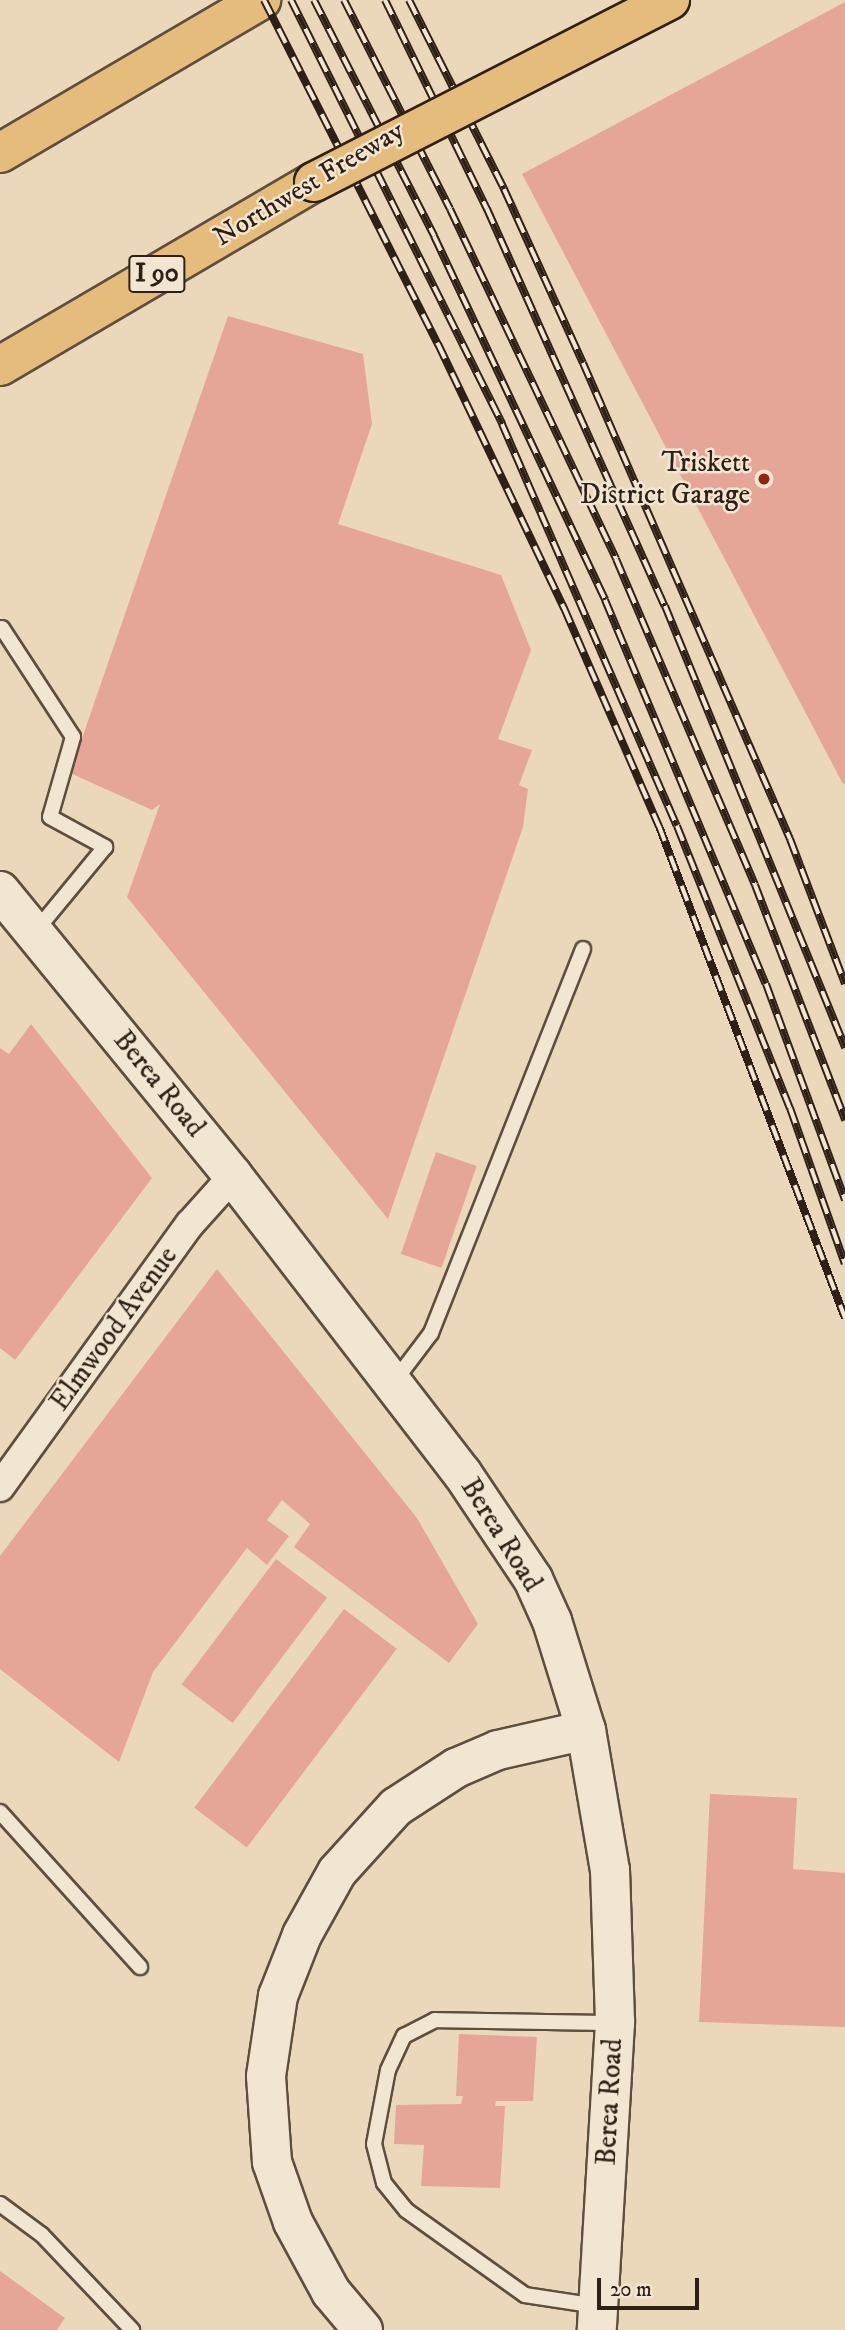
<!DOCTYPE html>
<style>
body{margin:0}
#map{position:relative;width:845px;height:2330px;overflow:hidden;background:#ebd8ba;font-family:"IM FELL DW Pica",serif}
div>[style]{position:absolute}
.building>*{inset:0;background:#e5a698;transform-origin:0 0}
.roads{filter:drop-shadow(2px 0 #5e4e40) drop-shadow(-2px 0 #5e4e40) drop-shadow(0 2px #5e4e40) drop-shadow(0 -2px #5e4e40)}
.service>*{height:14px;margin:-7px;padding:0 7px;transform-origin:7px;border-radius:7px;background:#f2e6d2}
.minor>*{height:28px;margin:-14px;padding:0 14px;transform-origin:14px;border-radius:14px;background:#f2e6d2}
.secondary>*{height:38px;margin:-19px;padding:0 19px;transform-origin:19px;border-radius:19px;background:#f2e6d2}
.motorway>*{height:38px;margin:-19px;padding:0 19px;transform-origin:19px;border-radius:19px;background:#e6bc7d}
.rail>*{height:8px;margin-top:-4px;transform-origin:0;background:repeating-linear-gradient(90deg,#f2e6d2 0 16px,#2f2017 0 32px);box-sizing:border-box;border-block:2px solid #2f2017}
.bridges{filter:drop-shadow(2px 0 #2f2017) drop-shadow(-2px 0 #2f2017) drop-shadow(0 2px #2f2017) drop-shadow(0 -2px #2f2017)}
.motorway-bridge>*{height:38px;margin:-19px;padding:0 19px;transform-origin:19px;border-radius:19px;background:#e6bc7d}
.dots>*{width:19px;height:19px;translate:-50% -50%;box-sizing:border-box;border:4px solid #f2e6d2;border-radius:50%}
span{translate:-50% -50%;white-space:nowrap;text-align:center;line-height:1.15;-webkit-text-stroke:5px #f2e6d2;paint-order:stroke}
.shield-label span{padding:2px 5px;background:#f2e6d2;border:2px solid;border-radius:5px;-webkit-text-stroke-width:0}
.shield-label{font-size:26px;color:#2f2017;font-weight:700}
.street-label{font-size:28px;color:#2f2017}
.poi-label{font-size:28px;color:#2f2017}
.right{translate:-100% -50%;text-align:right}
.scale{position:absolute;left:597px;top:2278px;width:102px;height:32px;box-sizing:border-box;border:4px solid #2f2017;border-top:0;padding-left:9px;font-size:21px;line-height:24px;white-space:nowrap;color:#2f2017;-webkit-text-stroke:5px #f2e6d2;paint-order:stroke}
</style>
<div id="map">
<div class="building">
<div style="clip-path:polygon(845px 2px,845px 783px,843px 784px,522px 174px)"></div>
<div style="clip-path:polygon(228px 316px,363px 354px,372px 424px,338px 524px,501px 575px,531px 650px,498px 739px,532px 750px,519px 785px,528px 789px,523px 827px,388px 1219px,127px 897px,160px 804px,152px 810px,70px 773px)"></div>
<div style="clip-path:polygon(31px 1024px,152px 1178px,15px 1360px,0 1348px,0 1048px,9px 1054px)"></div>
<div style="left:436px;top:1152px;width:43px;height:108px;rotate:19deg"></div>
<div style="clip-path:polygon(217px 1269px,417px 1518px,478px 1624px,449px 1663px,294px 1547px,310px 1524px,282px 1500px,267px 1520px,289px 1536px,267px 1565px,247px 1548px,153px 1672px,119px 1762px,0 1669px,0 1556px)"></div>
<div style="left:276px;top:1559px;width:64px;height:157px;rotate:37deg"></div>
<div style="left:344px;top:1609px;width:66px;height:249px;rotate:37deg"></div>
<div style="clip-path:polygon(710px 1794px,797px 1798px,793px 1869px,845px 1873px,845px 2027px,699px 2022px)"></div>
<div style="clip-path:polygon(459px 2034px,537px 2037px,533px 2101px,496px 2101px,495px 2106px,505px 2106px,500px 2188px,421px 2186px,424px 2145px,394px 2144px,396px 2105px,461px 2104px,463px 2096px,456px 2096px)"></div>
<div style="clip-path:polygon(0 2271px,65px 2318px,57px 2330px,0 2330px)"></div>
</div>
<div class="roads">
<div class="service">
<div style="left:2px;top:628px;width:130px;rotate:56.9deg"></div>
<div style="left:73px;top:737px;width:83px;rotate:106deg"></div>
<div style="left:50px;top:817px;width:63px;rotate:28.6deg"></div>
<div style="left:105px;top:847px;width:110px;rotate:129.5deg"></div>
<div style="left:394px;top:1382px;width:61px;rotate:-52.9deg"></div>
<div style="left:431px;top:1333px;width:413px;rotate:-68.4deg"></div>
<div style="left:0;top:1812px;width:209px;rotate:47.9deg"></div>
<div style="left:0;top:2204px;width:52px;rotate:36.4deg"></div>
<div style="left:42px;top:2235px;width:131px;rotate:46.5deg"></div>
<div style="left:597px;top:2306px;width:73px;rotate:-171.3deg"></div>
<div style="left:525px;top:2295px;width:146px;rotate:-144.5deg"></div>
<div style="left:406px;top:2210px;width:35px;rotate:-129deg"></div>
<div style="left:384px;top:2183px;width:40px;rotate:-104.4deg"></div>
<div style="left:374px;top:2144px;width:75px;rotate:-79.3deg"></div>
<div style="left:388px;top:2070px;width:38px;rotate:-65deg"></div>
<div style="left:404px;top:2036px;width:35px;rotate:-27deg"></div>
<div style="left:435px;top:2020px;width:178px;rotate:1deg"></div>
</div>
<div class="minor">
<div style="left:0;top:1487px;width:324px;rotate:-54.2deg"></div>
<div style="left:190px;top:1224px;width:64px;rotate:-48.1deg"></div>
</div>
<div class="secondary">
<div style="left:0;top:891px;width:368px;rotate:50.7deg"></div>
<div style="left:233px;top:1176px;width:375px;rotate:52.4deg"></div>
<div style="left:462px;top:1473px;width:128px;rotate:56.2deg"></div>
<div style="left:533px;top:1579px;width:46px;rotate:65.7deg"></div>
<div style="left:552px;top:1621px;width:114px;rotate:72.7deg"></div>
<div style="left:586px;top:1730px;width:142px;rotate:80.3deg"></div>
<div style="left:610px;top:1870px;width:153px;rotate:88.1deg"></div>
<div style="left:615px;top:2023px;width:308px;rotate:93.4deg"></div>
<div style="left:363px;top:2330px;width:50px;rotate:-130.1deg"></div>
<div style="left:331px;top:2292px;width:80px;rotate:-118.5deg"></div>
<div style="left:293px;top:2222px;width:64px;rotate:-109.3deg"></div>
<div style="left:272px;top:2162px;width:86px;rotate:-94deg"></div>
<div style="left:266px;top:2076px;width:81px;rotate:-81.5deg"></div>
<div style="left:278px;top:1996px;width:66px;rotate:-68.5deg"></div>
<div style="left:302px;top:1935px;width:72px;rotate:-60.9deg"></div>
<div style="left:337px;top:1872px;width:88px;rotate:-47.8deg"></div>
<div style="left:396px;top:1807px;width:72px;rotate:-33deg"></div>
<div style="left:456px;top:1768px;width:46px;rotate:-23.2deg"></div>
<div style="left:498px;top:1750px;width:90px;rotate:-12.8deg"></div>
</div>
<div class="motorway">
<div style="left:0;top:153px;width:303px;rotate:-30.4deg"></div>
<div style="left:0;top:366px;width:364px;rotate:-30.4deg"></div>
</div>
</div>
<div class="rail">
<div style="left:264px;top:0;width:386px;rotate:63.2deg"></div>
<div style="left:438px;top:344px;width:293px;rotate:64.5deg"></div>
<div style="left:564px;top:608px;width:238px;rotate:66.5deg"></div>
<div style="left:659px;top:826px;width:526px;rotate:69.29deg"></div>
<div style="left:291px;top:0;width:474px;rotate:63.5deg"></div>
<div style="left:502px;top:424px;width:438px;rotate:66.5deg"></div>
<div style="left:677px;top:826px;width:304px;rotate:68.2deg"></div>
<div style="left:790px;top:1108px;width:165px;rotate:70.6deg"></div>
<div style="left:314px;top:0;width:265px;rotate:63deg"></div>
<div style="left:434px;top:236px;width:402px;rotate:64.8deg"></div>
<div style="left:605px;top:600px;width:416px;rotate:67.3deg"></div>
<div style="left:766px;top:984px;width:230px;rotate:69.9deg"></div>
<div style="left:344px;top:0;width:234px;rotate:63.1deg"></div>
<div style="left:450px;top:209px;width:387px;rotate:64.6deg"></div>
<div style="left:616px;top:559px;width:354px;rotate:66.9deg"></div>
<div style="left:755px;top:885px;width:252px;rotate:69deg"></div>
<div style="left:385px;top:0;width:233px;rotate:64deg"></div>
<div style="left:487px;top:209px;width:435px;rotate:65.9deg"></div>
<div style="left:665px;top:606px;width:477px;rotate:67.8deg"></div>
<div style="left:409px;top:0;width:212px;rotate:63.3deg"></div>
<div style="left:504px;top:189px;width:191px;rotate:65.6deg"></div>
<div style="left:583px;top:363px;width:519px;rotate:66.5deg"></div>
<div style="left:790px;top:839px;width:155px;rotate:69.2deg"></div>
</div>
<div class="bridges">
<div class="motorway-bridge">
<div style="left:314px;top:182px;width:400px;rotate:-27.1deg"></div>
</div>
</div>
<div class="dots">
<div style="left:764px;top:479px;background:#8f2418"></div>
</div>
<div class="shield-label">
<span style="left:157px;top:274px">I 90</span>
</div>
<div class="street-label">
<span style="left:309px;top:184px;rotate:-31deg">Northwest Freeway</span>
<span style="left:159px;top:1084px;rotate:51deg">Berea Road</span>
<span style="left:114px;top:1329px;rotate:-54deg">Elmwood Avenue</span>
<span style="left:501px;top:1535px;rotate:58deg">Berea Road</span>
<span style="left:610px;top:2102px;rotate:-87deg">Berea Road</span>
</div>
<div class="poi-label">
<span class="right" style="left:750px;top:479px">Triskett<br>District Garage</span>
</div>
<div class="scale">20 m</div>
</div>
